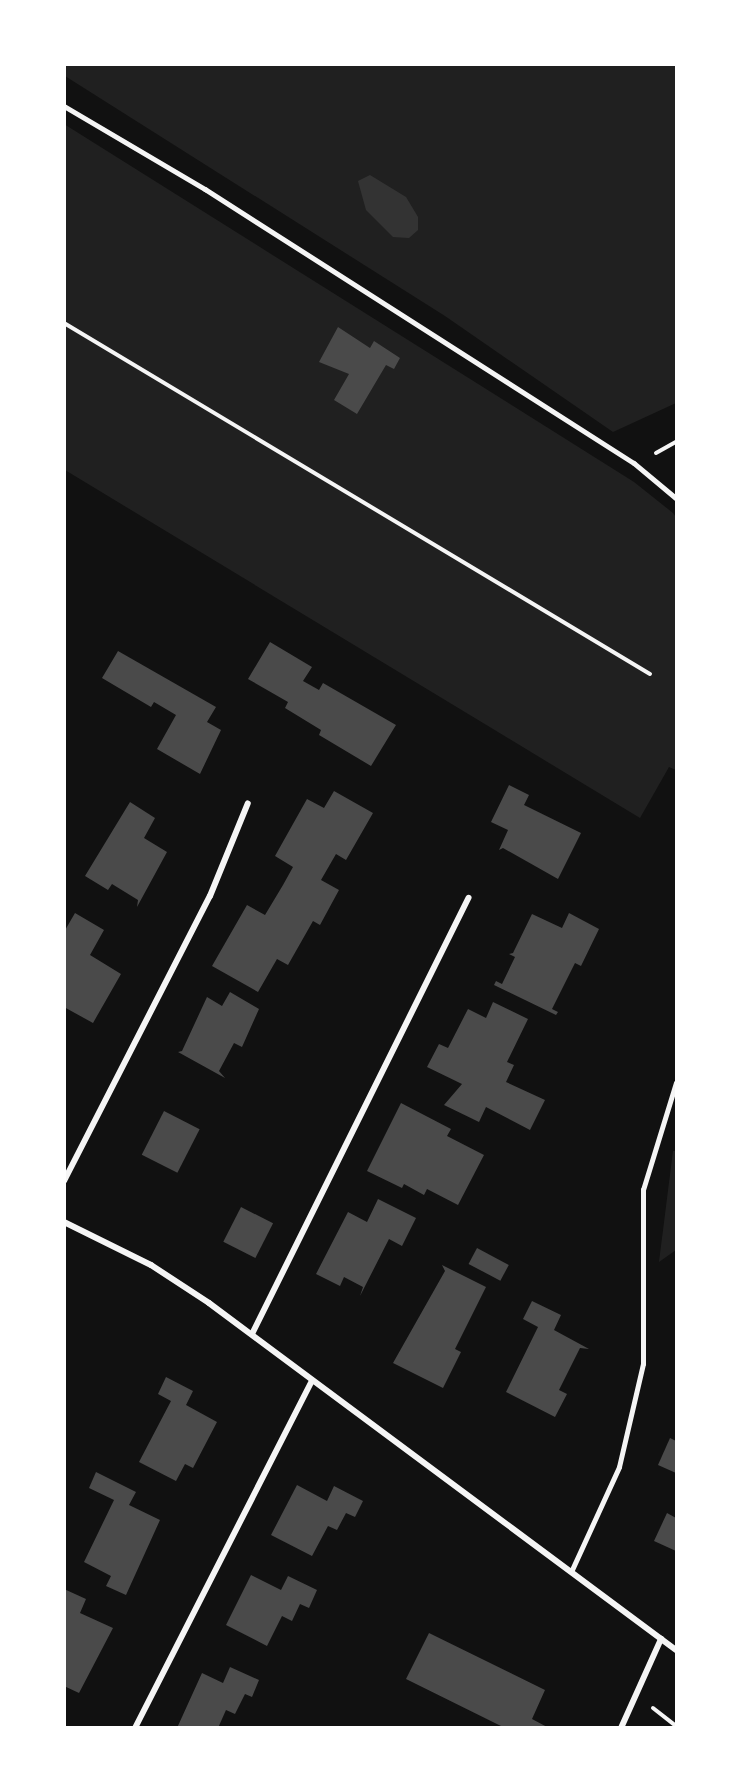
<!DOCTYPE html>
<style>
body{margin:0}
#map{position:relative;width:741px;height:1792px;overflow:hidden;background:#111;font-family:Helvetica,sans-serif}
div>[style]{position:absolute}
.green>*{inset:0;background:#202020}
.water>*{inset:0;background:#333}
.building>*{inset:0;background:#4a4a4a;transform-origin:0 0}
.path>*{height:4px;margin:-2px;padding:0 2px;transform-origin:2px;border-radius:2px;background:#f5f5f5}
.service>*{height:4.5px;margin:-2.25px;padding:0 2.25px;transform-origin:2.25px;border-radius:2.25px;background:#f5f5f5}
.minor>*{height:6px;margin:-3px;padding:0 3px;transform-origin:3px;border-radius:3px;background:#f5f5f5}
span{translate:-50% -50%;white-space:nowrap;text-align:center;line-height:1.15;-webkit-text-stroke:6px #fff;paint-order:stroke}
.frame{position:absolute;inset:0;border:66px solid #fff;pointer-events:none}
</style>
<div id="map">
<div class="green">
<div style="clip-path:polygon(64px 65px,676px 65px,676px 403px,613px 432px,445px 316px,65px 76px)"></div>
<div style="clip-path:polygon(64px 124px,634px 482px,673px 513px,676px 517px,676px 770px,669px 767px,640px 818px,65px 470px)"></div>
<div style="clip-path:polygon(673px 1151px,676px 1151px,676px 1250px,659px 1262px)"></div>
</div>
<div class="water">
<div style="clip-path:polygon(370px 175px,406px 197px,418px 217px,418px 230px,409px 238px,393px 237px,366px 210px,358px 181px)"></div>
</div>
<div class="building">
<div style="clip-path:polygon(338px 327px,370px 348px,374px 341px,400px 358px,394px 369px,386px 365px,357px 414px,334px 400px,349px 374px,319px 362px)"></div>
<div style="clip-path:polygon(270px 642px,312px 667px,303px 681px,319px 690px,323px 683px,396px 725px,371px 766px,319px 735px,321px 730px,285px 708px,288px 702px,248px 679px)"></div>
<div style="clip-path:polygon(118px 651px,216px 707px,207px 722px,221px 730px,200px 774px,157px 749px,176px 715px,154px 702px,151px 707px,102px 678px)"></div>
<div style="clip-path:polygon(509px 785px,529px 795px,524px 805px,581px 833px,558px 879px,503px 848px,499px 850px,508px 830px,491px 822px)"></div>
<div style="clip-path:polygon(334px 791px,373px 813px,346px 860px,336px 854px,321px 880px,339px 890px,320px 925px,313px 921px,288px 965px,277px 959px,258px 992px,212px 966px,247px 905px,265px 915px,283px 885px,293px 867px,275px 856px,307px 799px,324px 808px)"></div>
<div style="clip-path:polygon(130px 802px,155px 818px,144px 838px,167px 852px,137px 907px,138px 900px,112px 884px,108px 890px,85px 876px)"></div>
<div style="clip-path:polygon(75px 913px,104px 930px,90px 955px,121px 974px,93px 1023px,64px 1007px,64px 932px)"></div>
<div style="clip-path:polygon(569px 913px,599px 929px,581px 966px,575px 963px,552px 1009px,558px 1012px,556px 1015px,494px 985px,496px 981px,502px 984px,515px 957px,509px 954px,513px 953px,532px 914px,562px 928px)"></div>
<div style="clip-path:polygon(230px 992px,259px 1009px,242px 1047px,234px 1043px,219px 1071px,225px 1078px,178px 1052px,182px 1051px,207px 997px,222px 1006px)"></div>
<div style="clip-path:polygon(493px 1002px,528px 1019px,507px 1062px,514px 1065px,506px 1082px,545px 1100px,530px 1130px,486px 1107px,479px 1122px,444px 1105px,462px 1084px,427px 1067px,439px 1044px,448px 1048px,468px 1009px,486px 1018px)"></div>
<div style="clip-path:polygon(401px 1103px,451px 1129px,447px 1136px,484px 1155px,458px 1205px,427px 1189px,424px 1195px,404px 1184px,402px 1188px,367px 1171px)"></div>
<div style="left:164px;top:1111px;width:40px;height:49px;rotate:27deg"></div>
<div style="clip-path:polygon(378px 1199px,416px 1218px,402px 1246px,389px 1239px,360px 1296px,363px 1287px,344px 1277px,340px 1286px,316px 1274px,348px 1212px,367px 1222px)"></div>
<div style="left:241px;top:1207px;width:36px;height:39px;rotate:27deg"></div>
<div style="left:477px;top:1248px;width:36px;height:18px;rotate:28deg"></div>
<div style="clip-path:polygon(442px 1265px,486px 1287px,455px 1349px,461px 1352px,443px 1388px,393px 1363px,445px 1271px)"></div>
<div style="clip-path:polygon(532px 1301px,561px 1315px,554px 1330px,589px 1349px,580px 1348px,559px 1390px,567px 1394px,555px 1417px,506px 1392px,538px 1327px,523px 1319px)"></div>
<div style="clip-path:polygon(166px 1377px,193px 1391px,186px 1405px,217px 1422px,193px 1468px,185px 1464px,176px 1481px,139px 1462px,171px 1401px,158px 1394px)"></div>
<div style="clip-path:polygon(670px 1438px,676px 1441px,676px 1473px,658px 1465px)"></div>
<div style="clip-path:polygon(96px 1472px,136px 1492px,129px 1505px,160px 1520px,126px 1595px,106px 1586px,111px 1576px,84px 1562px,114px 1500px,89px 1488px)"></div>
<div style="clip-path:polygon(297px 1485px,327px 1501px,334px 1486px,363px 1501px,355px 1517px,346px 1513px,337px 1530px,328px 1526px,312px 1556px,271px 1535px)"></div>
<div style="clip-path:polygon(667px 1513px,676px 1518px,676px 1551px,654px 1541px)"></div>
<div style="clip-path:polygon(251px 1575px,281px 1590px,288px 1576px,317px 1590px,309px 1608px,300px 1604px,292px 1621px,282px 1616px,267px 1646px,226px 1625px)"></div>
<div style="clip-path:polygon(64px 1589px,86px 1599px,80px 1613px,113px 1628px,79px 1693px,64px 1686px)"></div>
<div style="clip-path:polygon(429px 1633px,545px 1690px,532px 1719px,549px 1728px,505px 1728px,406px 1679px)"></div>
<div style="clip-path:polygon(230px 1667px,259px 1680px,252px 1697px,245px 1694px,235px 1714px,226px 1710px,218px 1728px,177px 1728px,202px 1673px,223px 1683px)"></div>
</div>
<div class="path">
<div style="left:64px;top:323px;width:683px;rotate:30.92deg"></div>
<div style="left:656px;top:453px;width:23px;rotate:-29deg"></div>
<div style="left:653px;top:1708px;width:29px;rotate:38deg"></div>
</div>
<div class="service">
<div style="left:64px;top:106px;width:164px;rotate:30.5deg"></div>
<div style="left:205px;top:189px;width:509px;rotate:32.57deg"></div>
<div style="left:634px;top:463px;width:55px;rotate:39.8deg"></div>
<div style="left:571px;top:1572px;width:115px;rotate:-65.4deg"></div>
<div style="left:619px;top:1467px;width:106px;rotate:-76.9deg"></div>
<div style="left:643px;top:1364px;width:174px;rotate:-90deg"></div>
<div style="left:643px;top:1190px;width:112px;rotate:-72.9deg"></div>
</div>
<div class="minor">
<div style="left:64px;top:1181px;width:320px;rotate:-62.9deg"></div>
<div style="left:210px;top:896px;width:100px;rotate:-67.8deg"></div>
<div style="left:64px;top:1222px;width:97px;rotate:26.3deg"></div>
<div style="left:151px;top:1265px;width:69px;rotate:33.2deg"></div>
<div style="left:209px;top:1303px;width:582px;rotate:36.61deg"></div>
<div style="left:252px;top:1334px;width:487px;rotate:-63.6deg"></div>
<div style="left:135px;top:1728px;width:390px;rotate:-63deg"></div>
<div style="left:621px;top:1728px;width:98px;rotate:-65.8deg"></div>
</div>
<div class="frame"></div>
</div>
